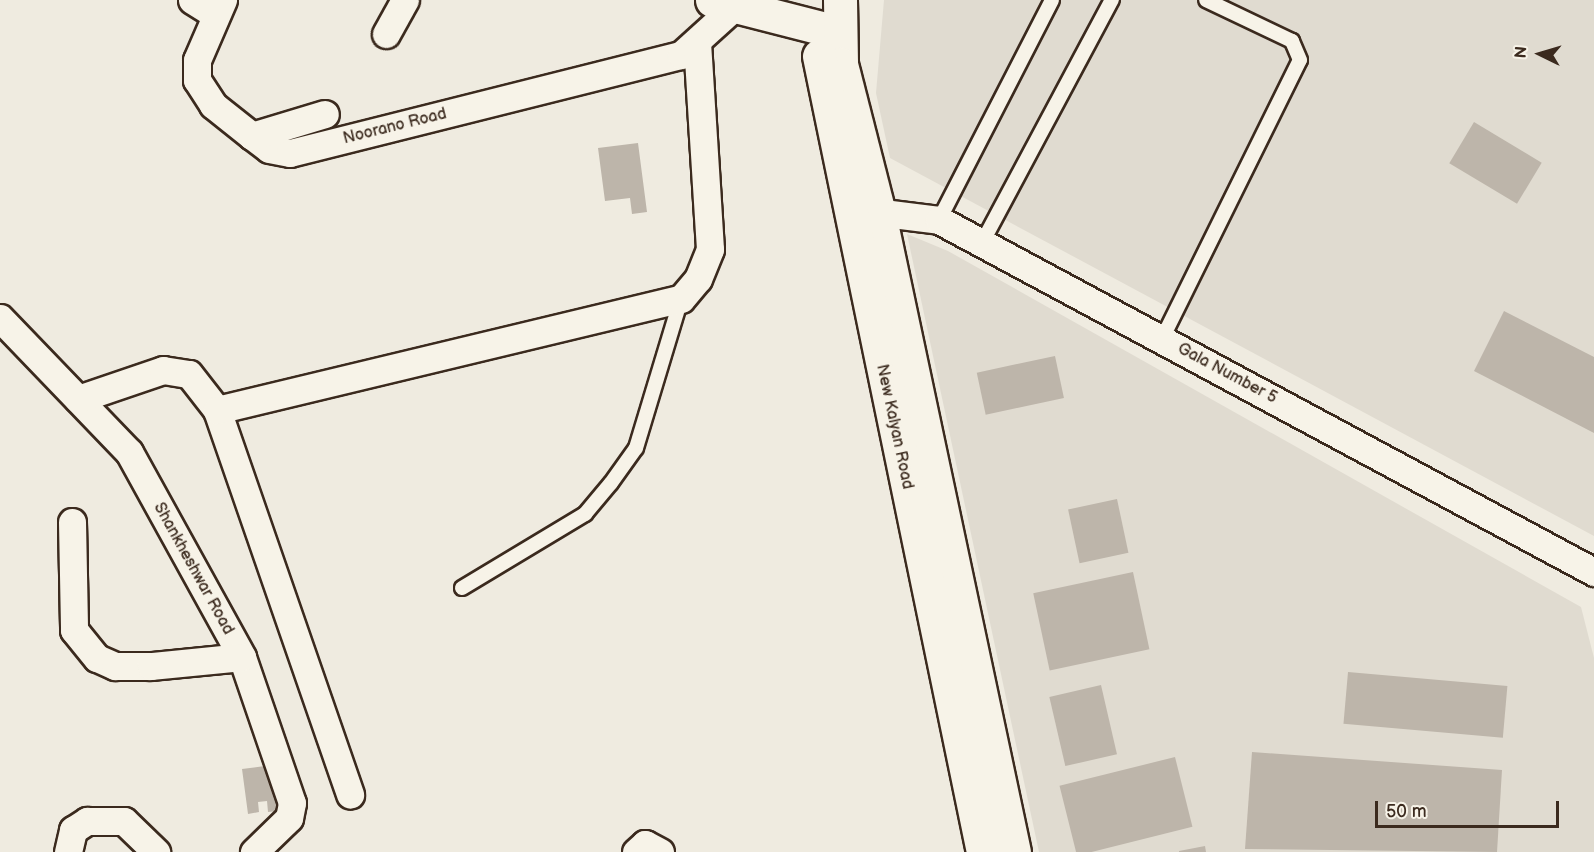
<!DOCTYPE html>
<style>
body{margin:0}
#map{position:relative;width:1594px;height:852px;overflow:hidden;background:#efebe0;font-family:"Balsamiq Sans",sans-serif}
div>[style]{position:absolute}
.built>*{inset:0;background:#e0dbd0}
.building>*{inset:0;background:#bdb5aa;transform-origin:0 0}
.roads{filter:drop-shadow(2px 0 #3b2a1e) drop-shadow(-2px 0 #3b2a1e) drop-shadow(0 2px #3b2a1e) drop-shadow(0 -2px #3b2a1e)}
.lane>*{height:14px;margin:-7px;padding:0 7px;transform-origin:7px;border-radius:7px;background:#f7f3e8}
.street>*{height:27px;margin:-13.5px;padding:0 13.5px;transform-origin:13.5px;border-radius:13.5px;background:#f7f3e8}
.secondary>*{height:33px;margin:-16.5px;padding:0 16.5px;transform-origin:16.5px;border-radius:16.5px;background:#f7f3e8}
span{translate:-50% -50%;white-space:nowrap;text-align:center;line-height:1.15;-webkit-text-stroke:4.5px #f7f3e8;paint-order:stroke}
.street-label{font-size:16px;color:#3b2a1e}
.north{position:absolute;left:1510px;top:24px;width:60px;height:60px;-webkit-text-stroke:4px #f7f3e8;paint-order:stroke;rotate:275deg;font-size:16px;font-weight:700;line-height:24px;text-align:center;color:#3b2a1e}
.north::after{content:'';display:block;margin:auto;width:21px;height:27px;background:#3b2a1e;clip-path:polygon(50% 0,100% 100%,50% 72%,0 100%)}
.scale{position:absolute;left:1375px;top:801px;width:184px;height:27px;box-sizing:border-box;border:3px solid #3b2a1e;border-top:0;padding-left:8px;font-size:18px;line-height:21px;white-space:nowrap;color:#3b2a1e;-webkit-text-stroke:4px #f7f3e8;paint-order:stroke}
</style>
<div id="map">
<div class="built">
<div style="clip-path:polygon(884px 0,1594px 0,1594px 536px,890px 158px,876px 93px)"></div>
<div style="clip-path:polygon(907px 234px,948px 251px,1581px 607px,1594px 658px,1594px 852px,1039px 852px)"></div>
</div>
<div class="building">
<div style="left:1474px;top:122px;width:79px;height:48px;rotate:31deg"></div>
<div style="clip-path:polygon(638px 143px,647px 212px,632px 214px,630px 198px,605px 201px,598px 148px)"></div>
<div style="clip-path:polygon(1504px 311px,1594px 357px,1594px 433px,1474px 371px)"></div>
<div style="left:1055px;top:356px;width:43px;height:80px;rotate:78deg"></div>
<div style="left:1117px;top:499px;width:55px;height:50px;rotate:78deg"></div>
<div style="left:1133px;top:572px;width:79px;height:102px;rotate:78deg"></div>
<div style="left:1348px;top:672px;width:160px;height:52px;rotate:5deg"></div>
<div style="left:1101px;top:685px;width:71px;height:53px;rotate:77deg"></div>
<div style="clip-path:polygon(1252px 752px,1502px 770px,1497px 852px,1245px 849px)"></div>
<div style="left:1175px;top:757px;width:72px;height:119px;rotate:76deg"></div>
<div style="clip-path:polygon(272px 765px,278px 811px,268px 812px,267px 801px,258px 802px,259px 812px,248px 814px,242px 769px)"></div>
<div style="clip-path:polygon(1205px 846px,1206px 852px,1179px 852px,1179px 851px)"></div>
</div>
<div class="roads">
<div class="lane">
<div style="left:939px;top:220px;width:247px;rotate:-62.8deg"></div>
<div style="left:982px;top:243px;width:276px;rotate:-61.9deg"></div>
<div style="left:1162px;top:339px;width:311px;rotate:-63.7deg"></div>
<div style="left:1300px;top:60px;width:21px;rotate:-113deg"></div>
<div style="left:1292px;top:41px;width:95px;rotate:-154.5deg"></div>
<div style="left:462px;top:588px;width:144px;rotate:-31deg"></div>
<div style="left:585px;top:514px;width:40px;rotate:-50deg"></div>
<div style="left:611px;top:483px;width:43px;rotate:-54.5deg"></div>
<div style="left:636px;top:448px;width:156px;rotate:-73.2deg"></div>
</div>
<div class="street">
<div style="left:192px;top:0;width:26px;rotate:32deg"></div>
<div style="left:223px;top:0;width:65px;rotate:113.4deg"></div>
<div style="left:197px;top:60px;width:20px;rotate:90deg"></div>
<div style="left:197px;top:80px;width:30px;rotate:57deg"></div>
<div style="left:213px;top:105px;width:50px;rotate:38.5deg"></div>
<div style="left:252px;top:136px;width:21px;rotate:37deg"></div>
<div style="left:269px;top:149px;width:21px;rotate:11deg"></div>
<div style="left:290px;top:153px;width:403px;rotate:-14.1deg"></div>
<div style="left:681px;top:55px;width:73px;rotate:-42.2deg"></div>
<div style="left:386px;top:34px;width:39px;rotate:-61deg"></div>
<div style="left:252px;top:136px;width:76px;rotate:-16.8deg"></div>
<div style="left:860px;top:210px;width:80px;rotate:7.2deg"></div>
<div style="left:939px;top:220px;width:744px;rotate:28.25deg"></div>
<div style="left:0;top:318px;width:186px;rotate:46.1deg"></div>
<div style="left:129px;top:452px;width:234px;rotate:61.1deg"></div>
<div style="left:242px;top:657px;width:154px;rotate:71.1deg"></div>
<div style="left:292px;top:803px;width:15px;rotate:101deg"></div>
<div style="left:289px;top:818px;width:49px;rotate:135.8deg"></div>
<div style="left:78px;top:399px;width:90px;rotate:-18.8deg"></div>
<div style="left:163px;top:370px;width:26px;rotate:9deg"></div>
<div style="left:189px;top:374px;width:46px;rotate:52.1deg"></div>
<div style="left:217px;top:410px;width:407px;rotate:70.9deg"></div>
<div style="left:217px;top:410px;width:477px;rotate:-13.5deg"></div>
<div style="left:681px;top:299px;width:26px;rotate:-50deg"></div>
<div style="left:698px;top:279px;width:32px;rotate:-68deg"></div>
<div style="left:710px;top:249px;width:207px;rotate:-93.6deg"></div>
<div style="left:72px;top:522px;width:108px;rotate:88.9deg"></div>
<div style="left:74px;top:630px;width:36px;rotate:51deg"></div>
<div style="left:97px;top:658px;width:20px;rotate:24deg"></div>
<div style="left:115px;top:666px;width:36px"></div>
<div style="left:151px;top:666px;width:91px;rotate:-5.6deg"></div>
<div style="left:68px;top:852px;width:23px;rotate:-77deg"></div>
<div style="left:73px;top:830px;width:17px;rotate:-33deg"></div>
<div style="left:87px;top:821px;width:37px"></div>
<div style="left:124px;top:821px;width:45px;rotate:44.1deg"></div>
<div style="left:636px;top:852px;width:12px;rotate:-42deg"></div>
<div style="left:645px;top:844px;width:17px;rotate:28deg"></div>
</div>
<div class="secondary">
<div style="left:712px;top:0;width:129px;rotate:14.4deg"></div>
<div style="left:840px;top:0;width:64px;rotate:89.1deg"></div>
<div style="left:841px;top:64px;width:150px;rotate:75.7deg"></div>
<div style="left:878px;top:209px;width:657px;rotate:78.06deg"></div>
<div style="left:819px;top:56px;width:813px;rotate:78.36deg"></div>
</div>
</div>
<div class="street-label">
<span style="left:395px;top:127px;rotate:-14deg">Noorano Road</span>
<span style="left:1227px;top:374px;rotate:28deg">Gala Number 5</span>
<span style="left:894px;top:427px;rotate:78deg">New Kalyan Road</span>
<span style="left:193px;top:569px;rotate:61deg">Shankheshwar Road</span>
</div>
<div class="north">N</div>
<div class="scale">50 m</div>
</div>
